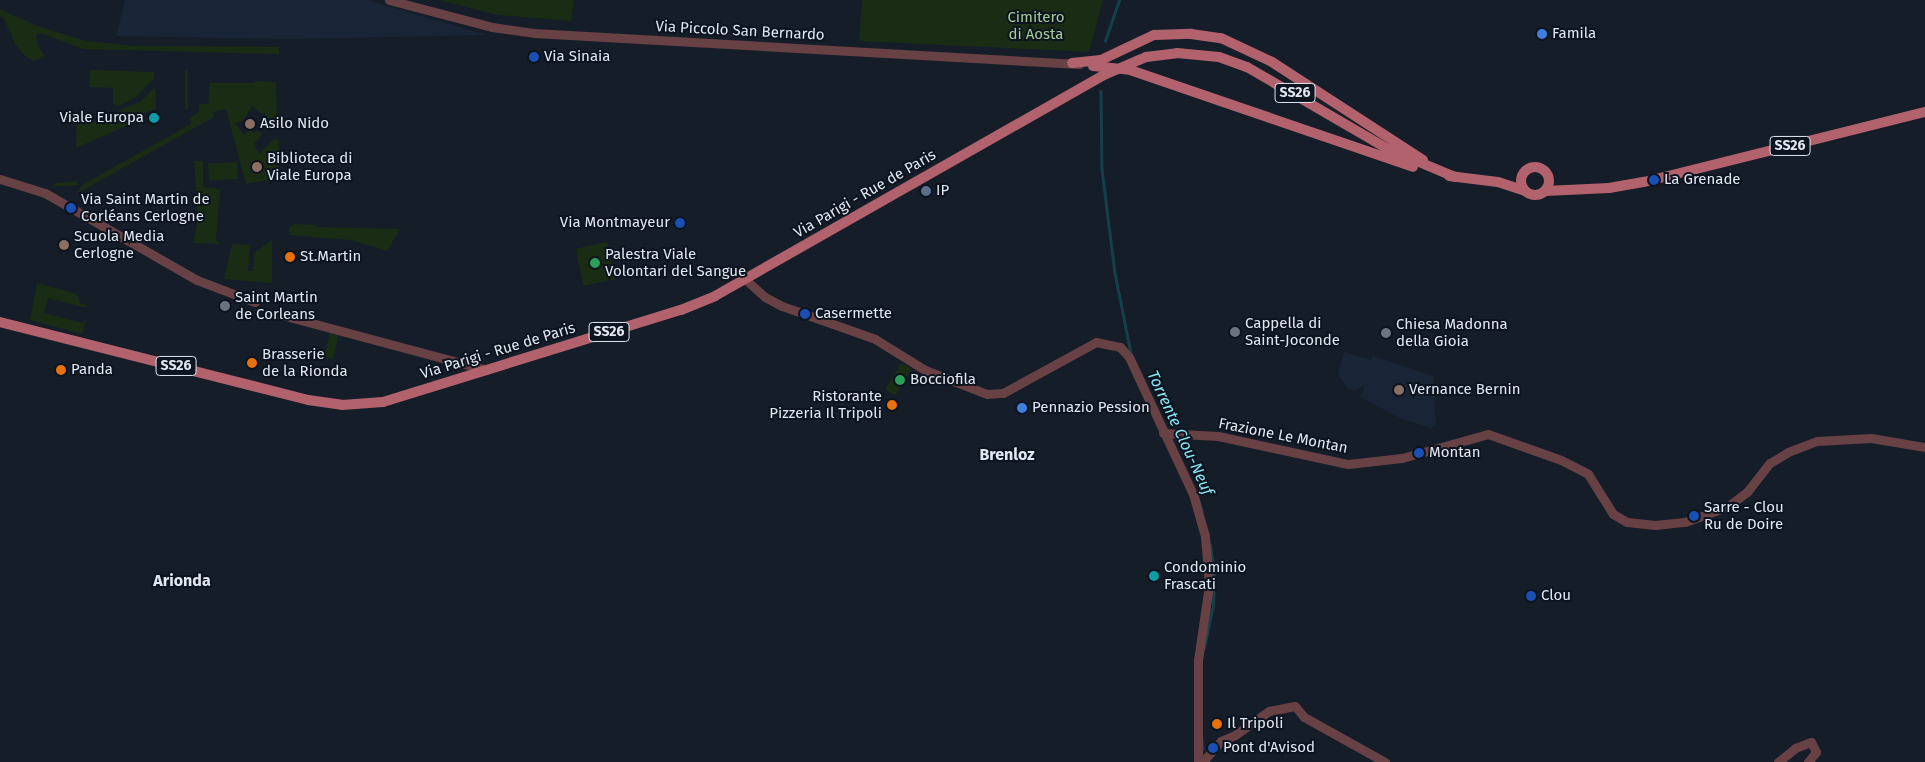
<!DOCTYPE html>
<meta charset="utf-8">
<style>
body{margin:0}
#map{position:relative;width:1925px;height:762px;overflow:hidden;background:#151d29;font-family:"Fira Sans",sans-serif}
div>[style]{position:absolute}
.built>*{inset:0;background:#192436}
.green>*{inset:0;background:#1b2c15;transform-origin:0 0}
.stream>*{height:2.5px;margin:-1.25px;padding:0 1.25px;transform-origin:1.25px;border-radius:1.25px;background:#144149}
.minor>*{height:9px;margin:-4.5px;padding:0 4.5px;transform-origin:4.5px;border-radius:4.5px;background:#684145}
.major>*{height:10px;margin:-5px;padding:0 5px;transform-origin:5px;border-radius:5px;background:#b2626c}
.major>.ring{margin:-5px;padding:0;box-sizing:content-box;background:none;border:10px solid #b2626c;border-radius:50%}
.dots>*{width:14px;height:14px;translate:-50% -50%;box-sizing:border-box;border:2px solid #0c141f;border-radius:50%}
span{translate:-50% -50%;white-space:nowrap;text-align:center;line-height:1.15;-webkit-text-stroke:4px #0c141f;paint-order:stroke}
.shield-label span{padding:1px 4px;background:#0c141f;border:1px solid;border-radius:4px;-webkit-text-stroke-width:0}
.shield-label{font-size:14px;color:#e1e7f0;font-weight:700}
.park-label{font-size:15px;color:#a2ce94}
.street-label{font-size:15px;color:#e1e7f0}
.poi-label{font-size:15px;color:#e1e7f0}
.left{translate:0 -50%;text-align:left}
.right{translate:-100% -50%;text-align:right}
.water-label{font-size:16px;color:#88e6f7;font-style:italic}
.neighbourhood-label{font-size:16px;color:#e1e7f0;font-weight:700}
</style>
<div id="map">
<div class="built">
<div style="clip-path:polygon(125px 0,367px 0,487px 35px,290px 39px,116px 36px)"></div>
<div style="clip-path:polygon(1344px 352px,1371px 360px,1373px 356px,1433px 376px,1436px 425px,1431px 428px,1402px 419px,1360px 397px,1365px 385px,1355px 391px,1348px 389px,1338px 374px)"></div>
</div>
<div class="green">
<div style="clip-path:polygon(439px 0,574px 0,571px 21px,498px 15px)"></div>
<div style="clip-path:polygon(862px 0,1103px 0,1089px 52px,859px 41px)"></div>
<div style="clip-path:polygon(0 9px,37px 26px,86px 41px,135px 46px,279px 47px,279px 54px,83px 49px,40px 33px,36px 35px,38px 45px,44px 56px,34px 61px,25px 56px,15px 44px,4px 18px,0 16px)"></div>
<div style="clip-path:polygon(90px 70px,154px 72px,154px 78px,135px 98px,118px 106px,113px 104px,113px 88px,89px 87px)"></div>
<div style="left:185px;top:70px;width:3px;height:39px"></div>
<div style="clip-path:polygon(255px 81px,276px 82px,277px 121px,274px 123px,252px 106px,243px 121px,235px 123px,244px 135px,250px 130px,254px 133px,258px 130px,262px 134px,254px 144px,259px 154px,274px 139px,279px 140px,278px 178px,246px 184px,226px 109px,213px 112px,214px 117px,76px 194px,82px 185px,191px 124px,190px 118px,199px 112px,199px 104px,208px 104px,210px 83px,254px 83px)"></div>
<div style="clip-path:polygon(155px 87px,156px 109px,131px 117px,130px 124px,76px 148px,77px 112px,87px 112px,88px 121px,116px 123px,119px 110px,140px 102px)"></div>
<div style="clip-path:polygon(194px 161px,203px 161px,203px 187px,220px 189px,216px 240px,221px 244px,193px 243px,198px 219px)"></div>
<div style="left:237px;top:162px;width:17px;height:29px;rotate:87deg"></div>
<div style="clip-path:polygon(77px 181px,78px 185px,51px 187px,56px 183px)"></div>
<div style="clip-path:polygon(294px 224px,316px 225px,316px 227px,400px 229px,387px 251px,351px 240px,289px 235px,289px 227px)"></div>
<div style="clip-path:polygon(272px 240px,272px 283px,224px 279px,232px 244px,250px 245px,248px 271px,253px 271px,254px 253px)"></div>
<div style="left:607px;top:242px;width:38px;height:32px;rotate:78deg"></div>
<div style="clip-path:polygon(37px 283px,77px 294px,80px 303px,87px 305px,86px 308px,48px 298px,44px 313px,83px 323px,87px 316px,82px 334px,30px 320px)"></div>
<div style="left:330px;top:332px;width:9px;height:26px;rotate:13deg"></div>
<div style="left:901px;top:363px;width:12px;height:31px;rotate:31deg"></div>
</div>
<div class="stream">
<div style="left:1105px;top:41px;width:43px;rotate:-71.1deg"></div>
<div style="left:1101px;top:91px;width:78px;rotate:89.3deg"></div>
<div style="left:1102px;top:169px;width:105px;rotate:82.9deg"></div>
<div style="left:1115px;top:273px;width:82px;rotate:78.7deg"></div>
<div style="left:1197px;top:494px;width:17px;rotate:73deg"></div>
<div style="left:1204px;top:648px;width:44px;rotate:-78.2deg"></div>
<div style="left:1213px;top:605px;width:29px;rotate:-88deg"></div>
<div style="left:1214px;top:576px;width:31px;rotate:-97deg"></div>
<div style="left:1202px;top:738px;width:11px;rotate:85deg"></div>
</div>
<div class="minor">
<div style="left:389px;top:0;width:106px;rotate:14.7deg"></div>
<div style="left:492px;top:27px;width:42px;rotate:8.1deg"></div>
<div style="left:534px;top:33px;width:546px;rotate:3.26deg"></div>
<div style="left:0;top:179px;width:47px;rotate:17.3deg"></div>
<div style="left:45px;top:193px;width:175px;rotate:29.8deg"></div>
<div style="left:197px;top:280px;width:62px;rotate:20.8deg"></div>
<div style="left:746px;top:280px;width:25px;rotate:42deg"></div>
<div style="left:765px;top:297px;width:19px;rotate:28deg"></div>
<div style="left:782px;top:306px;width:99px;rotate:19.5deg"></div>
<div style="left:875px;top:339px;width:59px;rotate:31.8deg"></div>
<div style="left:925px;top:370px;width:66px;rotate:21.2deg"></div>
<div style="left:987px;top:394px;width:16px;rotate:-4deg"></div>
<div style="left:1003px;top:393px;width:106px;rotate:-28.7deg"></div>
<div style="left:1096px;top:342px;width:25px;rotate:12deg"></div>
<div style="left:1120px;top:347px;width:13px;rotate:48deg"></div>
<div style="left:1129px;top:357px;width:151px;rotate:65deg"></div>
<div style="left:1193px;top:494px;width:44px;rotate:74.1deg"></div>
<div style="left:1205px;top:536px;width:49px;rotate:85.3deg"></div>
<div style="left:1209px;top:585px;width:76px;rotate:98.3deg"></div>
<div style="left:1198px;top:660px;width:100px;rotate:90deg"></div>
<div style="left:1198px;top:760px;width:8px;rotate:-14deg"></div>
<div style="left:1206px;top:758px;width:23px;rotate:-49deg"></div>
<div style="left:1221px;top:741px;width:15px;rotate:-23deg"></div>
<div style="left:1235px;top:735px;width:42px;rotate:-35.2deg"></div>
<div style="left:1269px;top:711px;width:26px;rotate:-11deg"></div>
<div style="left:1295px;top:706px;width:14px;rotate:51deg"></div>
<div style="left:1304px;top:717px;width:93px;rotate:29.1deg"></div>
<div style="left:278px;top:314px;width:216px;rotate:15deg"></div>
<div style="left:1163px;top:433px;width:55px;rotate:3.1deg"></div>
<div style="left:1218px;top:436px;width:133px;rotate:12.2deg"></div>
<div style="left:1348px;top:464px;width:54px;rotate:-6.3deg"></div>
<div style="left:1402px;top:458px;width:89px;rotate:-15.6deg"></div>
<div style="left:1488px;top:434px;width:77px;rotate:19.6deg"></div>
<div style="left:1561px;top:460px;width:30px;rotate:27deg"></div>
<div style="left:1588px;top:474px;width:47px;rotate:58deg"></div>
<div style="left:1613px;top:514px;width:16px;rotate:30deg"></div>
<div style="left:1627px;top:522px;width:28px;rotate:6deg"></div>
<div style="left:1655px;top:525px;width:30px;rotate:-6deg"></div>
<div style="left:1685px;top:522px;width:45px;rotate:-19.7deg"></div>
<div style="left:1727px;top:507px;width:25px;rotate:-37deg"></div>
<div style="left:1747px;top:492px;width:37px;rotate:-52deg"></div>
<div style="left:1770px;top:463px;width:21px;rotate:-31deg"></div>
<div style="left:1788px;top:452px;width:31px;rotate:-21deg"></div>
<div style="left:1817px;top:441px;width:54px;rotate:-3.2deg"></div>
<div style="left:1871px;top:438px;width:55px;rotate:9.5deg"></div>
<div style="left:1778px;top:762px;width:22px;rotate:-39deg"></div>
<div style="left:1795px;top:748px;width:17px;rotate:-21deg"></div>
<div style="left:1811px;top:742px;width:11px;rotate:63deg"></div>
<div style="left:1816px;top:752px;width:13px;rotate:129deg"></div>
</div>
<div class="major">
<div style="left:1072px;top:63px;width:29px;rotate:-6deg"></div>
<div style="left:1101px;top:60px;width:59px;rotate:-25.3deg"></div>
<div style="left:1154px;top:35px;width:37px;rotate:-2deg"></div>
<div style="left:1191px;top:34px;width:30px;rotate:8deg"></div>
<div style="left:1221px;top:38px;width:56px;rotate:25.2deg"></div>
<div style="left:1272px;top:62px;width:180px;rotate:33deg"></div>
<div style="left:1093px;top:66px;width:37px;rotate:6deg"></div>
<div style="left:1130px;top:70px;width:299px;rotate:18.9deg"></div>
<div class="ring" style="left:1521px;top:167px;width:18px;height:18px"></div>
<div style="left:1449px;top:176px;width:49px;rotate:7deg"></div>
<div style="left:1498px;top:182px;width:28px;rotate:18deg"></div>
<div style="left:1545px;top:191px;width:64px;rotate:-2.7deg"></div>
<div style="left:1609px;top:188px;width:36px;rotate:-10deg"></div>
<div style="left:1644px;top:182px;width:290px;rotate:-14deg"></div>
<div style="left:0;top:322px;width:318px;rotate:14.2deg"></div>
<div style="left:308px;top:400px;width:34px;rotate:8deg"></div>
<div style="left:342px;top:405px;width:41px;rotate:-4.2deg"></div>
<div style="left:383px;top:402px;width:312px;rotate:-17.2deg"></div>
<div style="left:681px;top:310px;width:37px;rotate:-22deg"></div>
<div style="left:715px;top:296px;width:447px;rotate:-29.6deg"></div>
<div style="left:1104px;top:75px;width:46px;rotate:-23.2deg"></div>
<div style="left:1146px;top:57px;width:31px;rotate:-7deg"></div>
<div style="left:1177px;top:53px;width:42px;rotate:5.4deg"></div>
<div style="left:1219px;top:57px;width:30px;rotate:20deg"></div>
<div style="left:1247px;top:67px;width:161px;rotate:30.2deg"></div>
<div style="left:1386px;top:148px;width:75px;rotate:22.8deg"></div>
</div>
<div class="dots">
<div style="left:1542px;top:34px;background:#3f7fe0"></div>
<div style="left:534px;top:57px;background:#1a4fb4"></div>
<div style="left:154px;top:118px;background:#0f9aa8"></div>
<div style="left:250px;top:124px;background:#8d6e63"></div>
<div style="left:257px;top:167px;background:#8d6e63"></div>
<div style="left:1654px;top:180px;background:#1a4fb4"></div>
<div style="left:926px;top:191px;background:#5c6f8a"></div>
<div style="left:71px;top:208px;background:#1a4fb4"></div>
<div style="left:680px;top:223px;background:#1a4fb4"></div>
<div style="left:64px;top:245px;background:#8d6e63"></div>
<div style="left:290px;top:257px;background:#e8710a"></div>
<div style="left:595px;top:263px;background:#2e9e5b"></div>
<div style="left:225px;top:306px;background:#6b7280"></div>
<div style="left:805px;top:314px;background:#1a4fb4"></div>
<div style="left:1235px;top:332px;background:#6b7280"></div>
<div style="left:1386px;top:333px;background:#6b7280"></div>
<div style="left:252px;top:363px;background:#e8710a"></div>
<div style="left:61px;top:370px;background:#e8710a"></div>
<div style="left:900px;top:380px;background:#2e9e5b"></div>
<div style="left:1399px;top:390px;background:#8d6e63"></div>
<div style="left:892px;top:405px;background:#e8710a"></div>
<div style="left:1022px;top:408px;background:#3f7fe0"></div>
<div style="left:1419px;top:453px;background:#1a4fb4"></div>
<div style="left:1694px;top:516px;background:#1a4fb4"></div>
<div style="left:1154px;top:576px;background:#0f9aa8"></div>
<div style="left:1531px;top:596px;background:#1a4fb4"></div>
<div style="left:1217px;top:724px;background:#e8710a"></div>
<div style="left:1213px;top:748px;background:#1a4fb4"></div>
</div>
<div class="shield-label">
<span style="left:1295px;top:93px">SS26</span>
<span style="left:1790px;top:146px">SS26</span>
<span style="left:609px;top:332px">SS26</span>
<span style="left:176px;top:366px">SS26</span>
</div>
<div class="park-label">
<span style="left:1036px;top:26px">Cimitero<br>di Aosta</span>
</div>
<div class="street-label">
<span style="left:740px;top:31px;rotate:3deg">Via Piccolo San Bernardo</span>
<span style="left:865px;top:194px;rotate:-30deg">Via Parigi - Rue de Paris</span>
<span style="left:498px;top:351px;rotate:-17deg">Via Parigi - Rue de Paris</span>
<span style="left:1283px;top:436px;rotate:11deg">Frazione Le Montan</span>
</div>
<div class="poi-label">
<span class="left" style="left:1552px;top:34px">Famila</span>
<span class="left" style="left:544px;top:57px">Via Sinaia</span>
<span class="right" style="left:144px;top:118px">Viale Europa</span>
<span class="left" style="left:260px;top:124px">Asilo Nido</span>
<span class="left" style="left:267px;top:167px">Biblioteca di<br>Viale Europa</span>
<span class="left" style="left:1664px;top:180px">La Grenade</span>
<span class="left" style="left:936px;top:191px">IP</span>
<span class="left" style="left:81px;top:208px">Via Saint Martin de<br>Corléans Cerlogne</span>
<span class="right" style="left:670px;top:223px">Via Montmayeur</span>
<span class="left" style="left:74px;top:245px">Scuola Media<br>Cerlogne</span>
<span class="left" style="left:605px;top:263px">Palestra Viale<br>Volontari del Sangue</span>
<span class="left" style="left:300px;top:257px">St.Martin</span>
<span class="left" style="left:235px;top:306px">Saint Martin<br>de Corleans</span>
<span class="left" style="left:815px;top:314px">Casermette</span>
<span class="left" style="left:1245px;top:332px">Cappella di<br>Saint-Joconde</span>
<span class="left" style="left:1396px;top:333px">Chiesa Madonna<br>della Gioia</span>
<span class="left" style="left:262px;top:363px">Brasserie<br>de la Rionda</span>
<span class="left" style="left:71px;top:370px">Panda</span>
<span class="left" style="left:910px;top:380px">Bocciofila</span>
<span class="left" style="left:1409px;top:390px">Vernance Bernin</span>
<span class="right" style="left:882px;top:405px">Ristorante<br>Pizzeria Il Tripoli</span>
<span class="left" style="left:1032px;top:408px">Pennazio Pession</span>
<span class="left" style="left:1429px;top:453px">Montan</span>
<span class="left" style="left:1704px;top:516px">Sarre - Clou<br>Ru de Doire</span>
<span class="left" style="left:1164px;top:576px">Condominio<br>Frascati</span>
<span class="left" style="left:1541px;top:596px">Clou</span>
<span class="left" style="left:1227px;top:724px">Il Tripoli</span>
<span class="left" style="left:1223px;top:748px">Pont d'Avisod</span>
</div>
<div class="water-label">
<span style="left:1180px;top:433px;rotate:65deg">Torrente Clou-Neuf</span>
</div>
<div class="neighbourhood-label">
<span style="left:1007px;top:455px">Brenloz</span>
<span style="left:182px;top:581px">Arionda</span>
</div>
</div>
